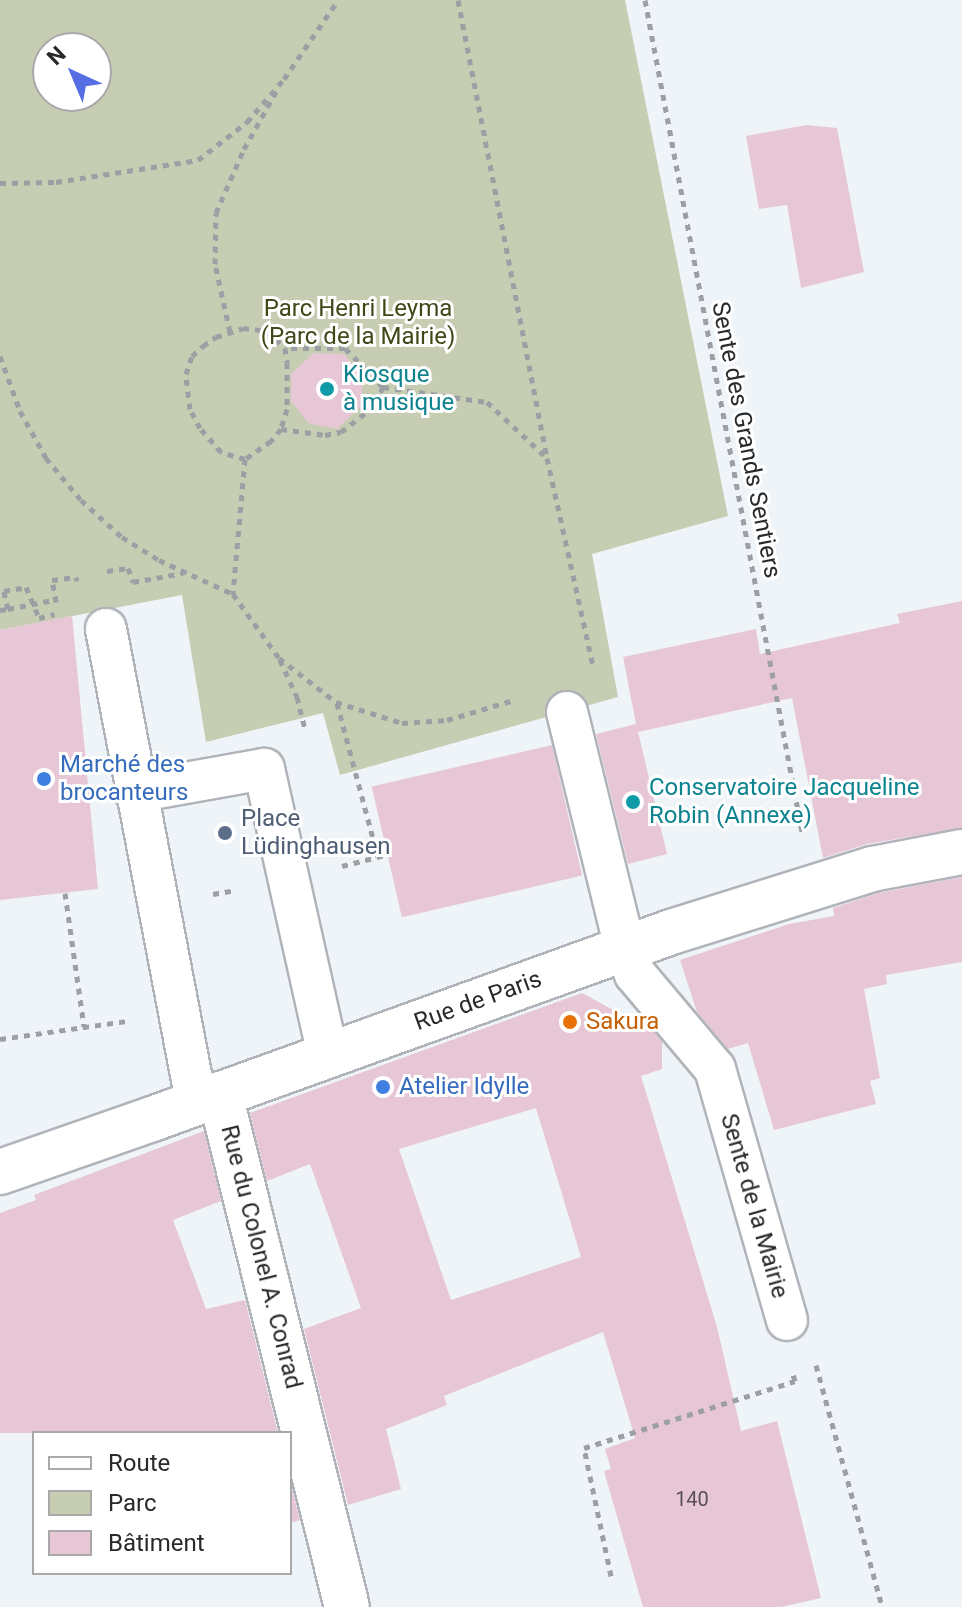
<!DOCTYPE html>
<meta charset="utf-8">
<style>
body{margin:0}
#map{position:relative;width:962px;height:1607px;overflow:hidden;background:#eff4f9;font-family:Roboto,sans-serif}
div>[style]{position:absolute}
.green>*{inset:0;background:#c7cdb3}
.building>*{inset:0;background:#e7c6d5;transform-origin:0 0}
.path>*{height:5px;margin-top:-2.5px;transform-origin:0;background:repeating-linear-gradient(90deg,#9c9fa3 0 6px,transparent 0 12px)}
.roads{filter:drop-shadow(2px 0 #b0b4b9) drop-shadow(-2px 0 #b0b4b9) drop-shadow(0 2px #b0b4b9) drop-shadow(0 -2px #b0b4b9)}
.service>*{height:40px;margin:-20px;padding:0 20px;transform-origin:20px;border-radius:20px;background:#fff}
.minor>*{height:44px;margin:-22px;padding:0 22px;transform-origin:22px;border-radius:22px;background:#fff}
.tertiary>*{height:44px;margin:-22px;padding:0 22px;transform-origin:22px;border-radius:22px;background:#fff}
.dots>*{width:22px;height:22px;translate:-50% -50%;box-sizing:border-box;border:4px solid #fff;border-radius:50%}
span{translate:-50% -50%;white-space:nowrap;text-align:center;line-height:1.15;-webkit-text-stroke:6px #fff;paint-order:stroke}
.number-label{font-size:20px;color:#585056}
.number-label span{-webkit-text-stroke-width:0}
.park-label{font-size:24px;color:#3f4817}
.culture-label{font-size:24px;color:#0d838f}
.left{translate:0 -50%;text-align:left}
.street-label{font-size:24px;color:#28292b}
.shop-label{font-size:24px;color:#366cbe}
.service-label{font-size:24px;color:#4e5e75}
.food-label{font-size:24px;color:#c56008}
.legend{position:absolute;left:32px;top:1431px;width:260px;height:144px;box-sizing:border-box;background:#fff;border:2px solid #a9a9aa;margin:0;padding:10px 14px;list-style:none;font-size:24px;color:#28292b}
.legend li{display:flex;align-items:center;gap:16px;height:40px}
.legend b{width:40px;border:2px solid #a9a9aa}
.north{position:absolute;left:32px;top:32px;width:80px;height:80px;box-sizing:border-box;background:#fff;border:2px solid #a9a9aa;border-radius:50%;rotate:316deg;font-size:22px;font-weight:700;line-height:32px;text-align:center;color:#28292b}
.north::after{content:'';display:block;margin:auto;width:28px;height:36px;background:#566ee4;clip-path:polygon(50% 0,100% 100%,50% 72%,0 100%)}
</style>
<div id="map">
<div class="green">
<div style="clip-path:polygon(evenodd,0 0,625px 0,728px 516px,592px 554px,618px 697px,340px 775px,323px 713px,206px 742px,182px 595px,0 630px,0 0,48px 48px,96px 48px,96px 96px,48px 96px,48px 48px)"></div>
</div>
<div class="building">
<div style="clip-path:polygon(807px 125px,837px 128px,864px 272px,801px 288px,787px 205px,759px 209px,746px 136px)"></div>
<div style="clip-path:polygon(314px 353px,344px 354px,363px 377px,361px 406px,337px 429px,308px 423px,291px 401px,291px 374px)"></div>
<div style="clip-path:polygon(962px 601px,962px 828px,867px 844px,823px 858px,792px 698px,638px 732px,667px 854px,628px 864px,596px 734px,636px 724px,623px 657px,756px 629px,760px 654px,900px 623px,897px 614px)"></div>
<div style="clip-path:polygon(72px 616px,98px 889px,0 900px,0 630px)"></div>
<div style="left:552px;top:745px;width:134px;height:185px;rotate:77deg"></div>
<div style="clip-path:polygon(962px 877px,962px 962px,886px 975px,887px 984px,864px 989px,880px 1078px,870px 1081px,876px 1104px,774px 1130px,748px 1043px,728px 1049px,697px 1012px,680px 960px,789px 924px,834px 916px,833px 908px,878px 893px)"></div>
<div style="clip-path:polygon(evenodd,582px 993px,654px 1032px,662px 1041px,662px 1069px,641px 1076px,717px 1327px,741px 1431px,777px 1421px,821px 1598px,781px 1607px,643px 1607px,604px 1471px,611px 1469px,605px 1449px,635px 1438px,603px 1332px,444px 1396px,447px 1405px,386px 1429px,401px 1489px,348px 1505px,304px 1329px,361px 1308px,310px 1164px,267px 1181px,250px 1113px,582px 993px,536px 1108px,581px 1257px,451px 1300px,399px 1149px,536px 1108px)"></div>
<div style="clip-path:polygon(204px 1131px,221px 1201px,173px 1220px,206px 1309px,245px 1300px,278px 1433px,0 1433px,0 1213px,36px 1200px,34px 1195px)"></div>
<div style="clip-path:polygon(290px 1481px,300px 1520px,290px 1523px)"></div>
</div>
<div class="path">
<div style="left:458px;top:0;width:467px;rotate:79deg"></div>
<div style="left:645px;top:0;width:847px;rotate:79.31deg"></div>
<div style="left:0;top:183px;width:56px;rotate:-1deg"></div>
<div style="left:56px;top:182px;width:144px;rotate:-8.8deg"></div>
<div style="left:198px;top:160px;width:62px;rotate:-37.8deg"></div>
<div style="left:247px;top:122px;width:57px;rotate:-49.3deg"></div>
<div style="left:284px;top:79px;width:96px;rotate:-55.6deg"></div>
<div style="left:243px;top:328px;width:24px;rotate:7deg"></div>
<div style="left:267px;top:331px;width:25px;rotate:43deg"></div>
<div style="left:285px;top:348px;width:15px;rotate:82deg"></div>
<div style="left:287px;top:363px;width:46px;rotate:90deg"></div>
<div style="left:287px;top:409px;width:21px;rotate:107deg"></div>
<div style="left:281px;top:429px;width:16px;rotate:130deg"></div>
<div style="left:271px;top:441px;width:32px;rotate:145deg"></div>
<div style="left:245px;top:459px;width:25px;rotate:-164deg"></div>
<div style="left:221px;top:452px;width:32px;rotate:-131deg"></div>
<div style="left:200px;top:428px;width:21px;rotate:-118deg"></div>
<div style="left:190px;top:409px;width:35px;rotate:-97deg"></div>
<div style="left:186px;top:374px;width:19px;rotate:-72deg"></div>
<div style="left:192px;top:356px;width:15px;rotate:-42deg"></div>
<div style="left:203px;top:346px;width:16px;rotate:-35deg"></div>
<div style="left:216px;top:337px;width:28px;rotate:-18deg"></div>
<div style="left:230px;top:332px;width:70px;rotate:-102.4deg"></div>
<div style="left:215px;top:264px;width:51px;rotate:-88.9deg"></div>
<div style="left:216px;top:213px;width:70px;rotate:-66.4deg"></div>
<div style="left:244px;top:149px;width:68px;rotate:-60.8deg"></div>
<div style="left:0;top:356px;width:59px;rotate:70deg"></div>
<div style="left:20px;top:411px;width:54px;rotate:61deg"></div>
<div style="left:46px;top:458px;width:55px;rotate:50.2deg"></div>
<div style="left:81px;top:500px;width:55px;rotate:42.1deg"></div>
<div style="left:122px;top:537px;width:44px;rotate:31.9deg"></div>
<div style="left:159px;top:560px;width:81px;rotate:24.7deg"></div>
<div style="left:383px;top:387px;width:105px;rotate:8.2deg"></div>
<div style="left:487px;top:402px;width:82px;rotate:43deg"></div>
<div style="left:547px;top:458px;width:212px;rotate:77.5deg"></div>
<div style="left:281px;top:429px;width:44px;rotate:7.8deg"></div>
<div style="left:325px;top:435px;width:16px;rotate:-11deg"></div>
<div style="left:341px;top:432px;width:33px;rotate:-38deg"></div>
<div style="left:367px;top:412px;width:30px;rotate:-57deg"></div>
<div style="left:383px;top:387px;width:54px;rotate:-134.3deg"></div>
<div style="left:345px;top:348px;width:60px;rotate:180deg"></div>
<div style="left:245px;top:459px;width:136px;rotate:95.1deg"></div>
<div style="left:233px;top:594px;width:79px;rotate:54.3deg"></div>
<div style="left:279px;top:658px;width:72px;rotate:37.7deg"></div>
<div style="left:336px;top:702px;width:69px;rotate:17.7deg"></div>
<div style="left:402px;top:723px;width:45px;rotate:-3.8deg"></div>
<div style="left:447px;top:720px;width:70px;rotate:-16.6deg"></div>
<div style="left:107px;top:571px;width:21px;rotate:-8deg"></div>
<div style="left:128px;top:568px;width:15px;rotate:70deg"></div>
<div style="left:133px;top:582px;width:51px;rotate:-10.2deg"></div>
<div style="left:56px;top:602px;width:22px;rotate:-100deg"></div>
<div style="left:52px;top:580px;width:24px;rotate:-7deg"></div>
<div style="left:76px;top:577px;width:4px;rotate:76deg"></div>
<div style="left:8px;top:609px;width:51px;rotate:-11.3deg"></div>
<div style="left:0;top:610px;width:8px;rotate:-7deg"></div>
<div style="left:8px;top:609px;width:18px;rotate:-103deg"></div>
<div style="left:4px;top:591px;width:22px;rotate:-10deg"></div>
<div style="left:26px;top:587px;width:34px;rotate:67deg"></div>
<div style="left:39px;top:618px;width:16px;rotate:-14deg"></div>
<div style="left:280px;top:660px;width:41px;rotate:65.3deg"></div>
<div style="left:297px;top:697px;width:33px;rotate:76deg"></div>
<div style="left:337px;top:703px;width:159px;rotate:75.1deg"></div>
<div style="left:342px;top:866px;width:49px;rotate:-14.3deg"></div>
<div style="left:65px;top:893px;width:135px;rotate:81.9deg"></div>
<div style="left:213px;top:894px;width:22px;rotate:-10deg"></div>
<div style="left:0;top:1039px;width:127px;rotate:-8.1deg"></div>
<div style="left:816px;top:1365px;width:251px;rotate:74.7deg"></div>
<div style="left:611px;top:1576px;width:131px;rotate:-101.9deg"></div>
<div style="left:584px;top:1448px;width:221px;rotate:-17.6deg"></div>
<div style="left:795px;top:1381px;width:7px;rotate:-106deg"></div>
</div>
<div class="roads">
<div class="service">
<div style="left:106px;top:629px;width:482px;rotate:79.2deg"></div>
<div style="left:567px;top:712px;width:243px;rotate:76.2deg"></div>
<div style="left:625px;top:948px;width:28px;rotate:69deg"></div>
<div style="left:635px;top:974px;width:124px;rotate:49.9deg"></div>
<div style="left:715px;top:1069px;width:261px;rotate:74deg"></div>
<div style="left:135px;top:792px;width:131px;rotate:-10.1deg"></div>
<div style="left:264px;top:769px;width:294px;rotate:77.4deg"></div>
</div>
<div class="minor">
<div style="left:220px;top:1094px;width:528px;rotate:76.1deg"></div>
<div style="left:0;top:1172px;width:161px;rotate:-19.2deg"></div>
</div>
<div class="tertiary">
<div style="left:152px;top:1119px;width:552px;rotate:-19.81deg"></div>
<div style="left:671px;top:932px;width:211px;rotate:-17.4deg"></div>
<div style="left:872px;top:869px;width:92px;rotate:-10.7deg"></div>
</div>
</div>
<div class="dots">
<div style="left:327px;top:389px;background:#0f9aa8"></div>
<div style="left:44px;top:779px;background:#3f7fe0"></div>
<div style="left:633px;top:802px;background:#0f9aa8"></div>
<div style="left:225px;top:833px;background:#5c6f8a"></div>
<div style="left:570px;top:1022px;background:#e8710a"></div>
<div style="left:383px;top:1087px;background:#3f7fe0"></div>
</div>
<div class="number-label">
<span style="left:692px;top:1499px">140</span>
</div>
<div class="park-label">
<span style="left:358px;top:323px">Parc Henri Leyma<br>(Parc de la Mairie)</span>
</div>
<div class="culture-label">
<span class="left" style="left:343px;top:389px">Kiosque<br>à musique</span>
<span class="left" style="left:649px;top:802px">Conservatoire Jacqueline<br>Robin (Annexe)</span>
</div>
<div class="street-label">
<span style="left:746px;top:440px;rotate:79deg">Sente des Grands Sentiers</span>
<span style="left:478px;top:1001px;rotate:-20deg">Rue de Paris</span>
<span style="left:754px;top:1206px;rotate:74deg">Sente de la Mairie</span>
<span style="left:261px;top:1257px;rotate:76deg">Rue du Colonel A. Conrad</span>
</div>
<div class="shop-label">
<span class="left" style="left:60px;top:779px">Marché des<br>brocanteurs</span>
<span class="left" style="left:399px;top:1087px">Atelier Idylle</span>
</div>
<div class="service-label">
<span class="left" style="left:241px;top:833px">Place<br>Lüdinghausen</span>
</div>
<div class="food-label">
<span class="left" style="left:586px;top:1022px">Sakura</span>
</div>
<ul class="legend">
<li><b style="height:10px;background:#fff"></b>Route</li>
<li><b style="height:22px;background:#c7cdb3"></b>Parc</li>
<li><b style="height:22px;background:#e7c6d5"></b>Bâtiment</li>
</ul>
<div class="north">N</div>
</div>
